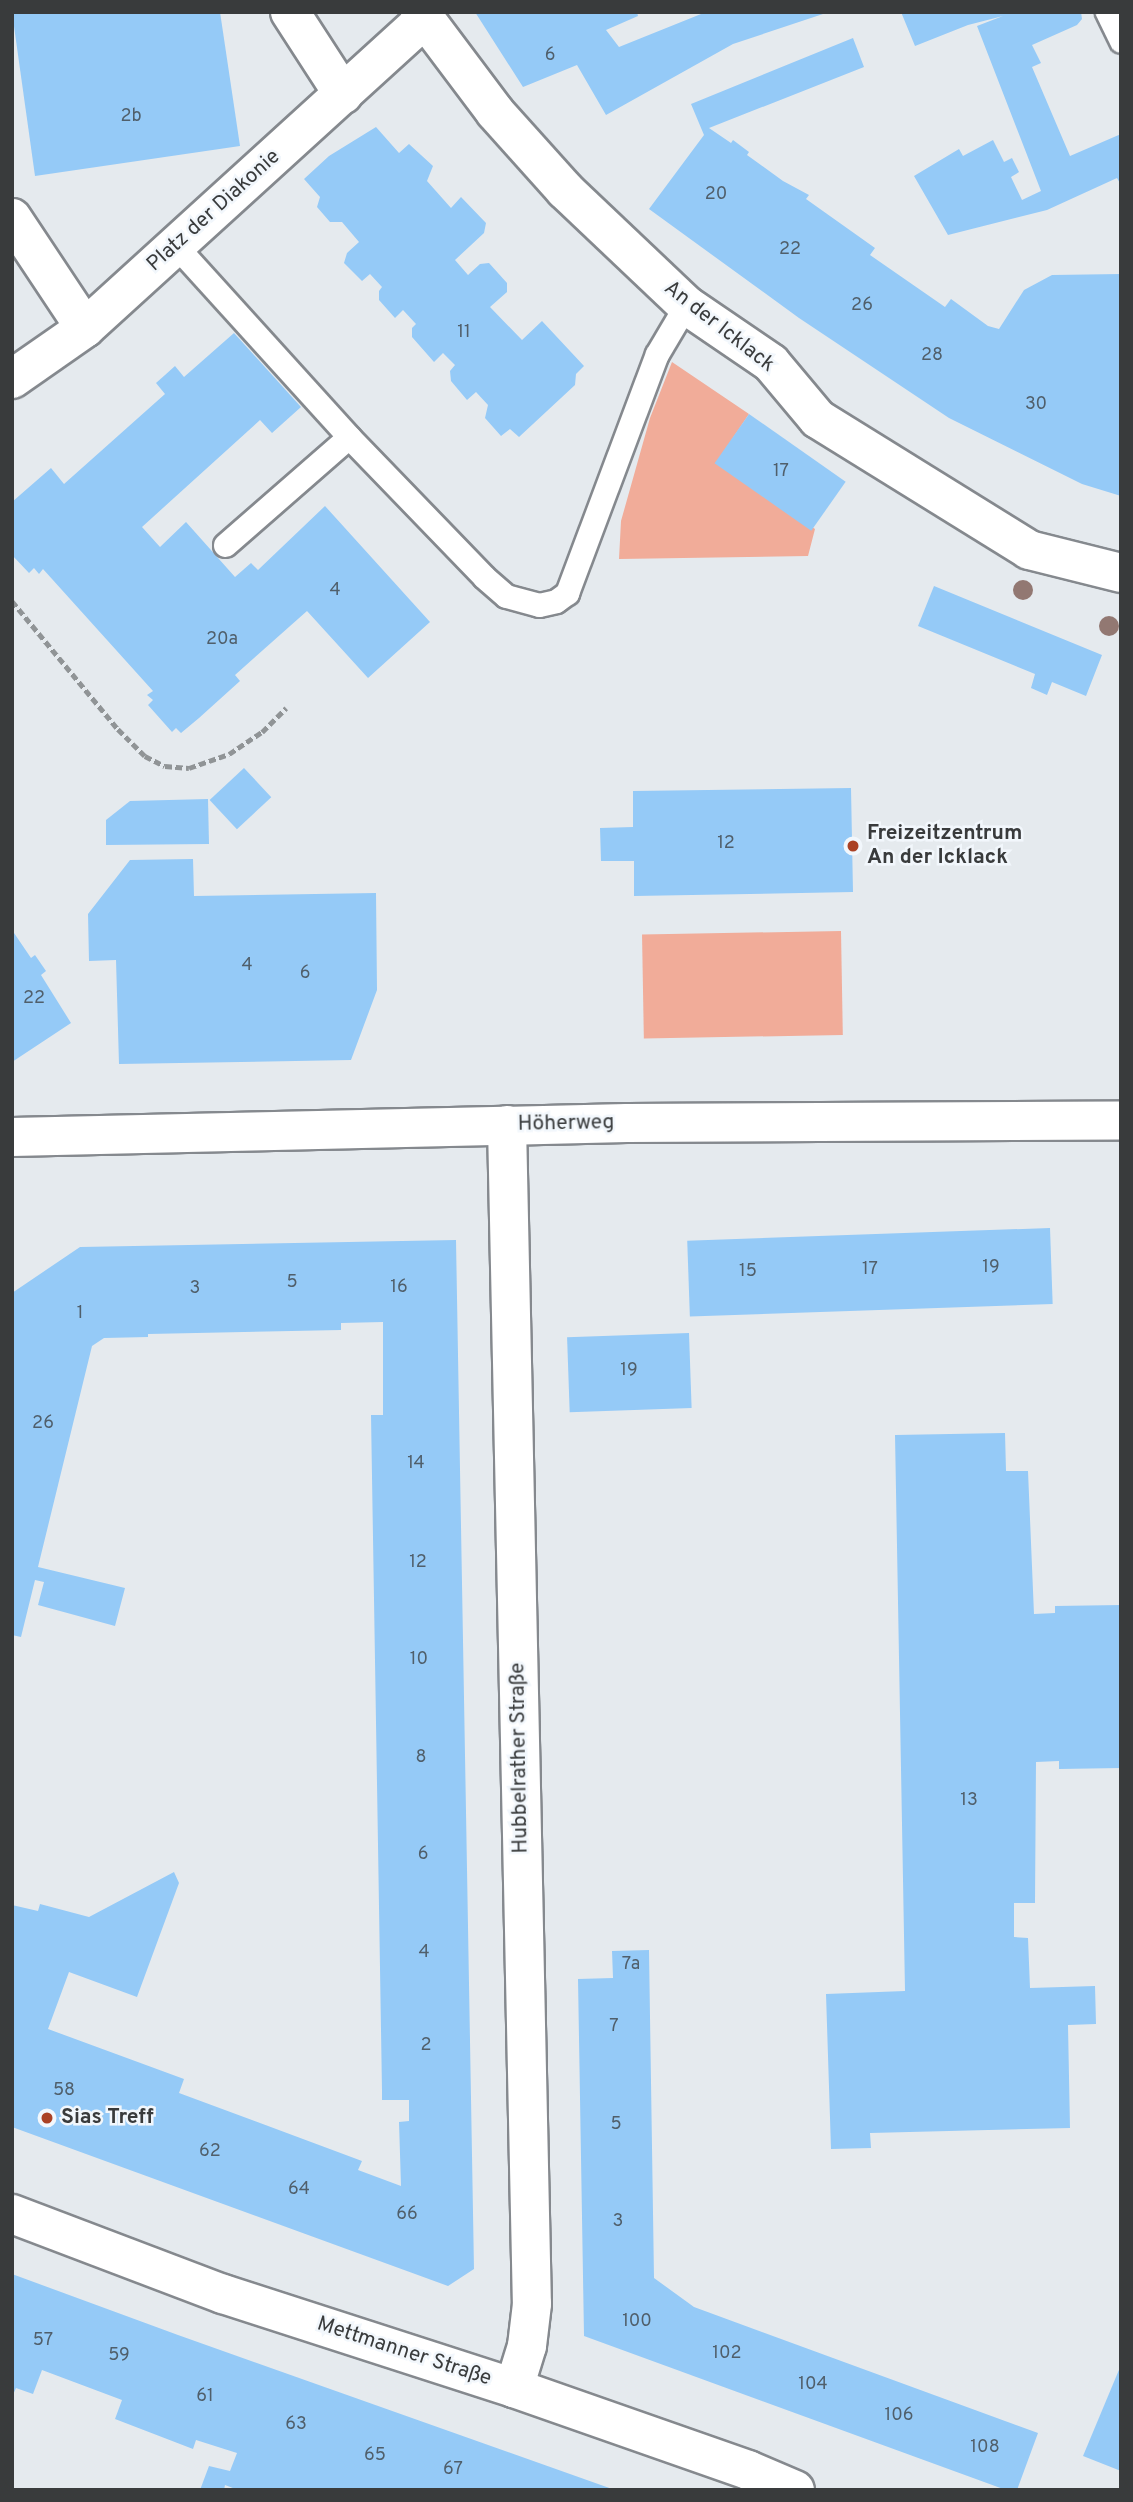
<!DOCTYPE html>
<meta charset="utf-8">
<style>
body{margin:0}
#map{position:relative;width:1133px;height:2502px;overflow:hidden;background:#e5eaee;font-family:Overpass,sans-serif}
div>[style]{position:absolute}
.green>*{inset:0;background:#f1ac99;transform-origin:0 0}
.building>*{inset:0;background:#95caf7;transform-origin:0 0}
.path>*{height:4.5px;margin-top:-2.25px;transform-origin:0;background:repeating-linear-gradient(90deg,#909496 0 7px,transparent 0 10.5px)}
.roads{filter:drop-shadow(2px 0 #85898e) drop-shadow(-2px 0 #85898e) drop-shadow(0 2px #85898e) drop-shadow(0 -2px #85898e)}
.lane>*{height:23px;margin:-11.5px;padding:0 11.5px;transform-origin:11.5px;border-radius:11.5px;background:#fff}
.street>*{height:38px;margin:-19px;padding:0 19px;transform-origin:19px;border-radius:19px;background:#fff}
.secondary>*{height:38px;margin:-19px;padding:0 19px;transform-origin:19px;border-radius:19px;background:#fff}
.trees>*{width:20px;height:20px;margin:-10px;border-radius:50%;background:#927872}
.dots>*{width:19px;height:19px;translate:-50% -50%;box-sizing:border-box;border:4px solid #f2f7fc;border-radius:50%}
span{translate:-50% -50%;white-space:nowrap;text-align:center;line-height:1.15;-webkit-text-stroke:5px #f2f7fc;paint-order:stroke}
.number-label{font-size:18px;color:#505f6b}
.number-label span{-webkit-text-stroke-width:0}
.street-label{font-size:21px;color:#393b3c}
.poi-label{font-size:21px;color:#393b3c;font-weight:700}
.left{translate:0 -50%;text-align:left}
.frame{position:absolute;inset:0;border:14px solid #393b3c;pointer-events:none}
</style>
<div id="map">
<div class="green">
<div style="clip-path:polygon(672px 362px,749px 414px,716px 463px,815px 529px,808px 556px,619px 559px,621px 521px,650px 418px)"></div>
<div style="left:841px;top:931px;width:104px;height:199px;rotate:89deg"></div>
</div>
<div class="building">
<div style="clip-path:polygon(12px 12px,220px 12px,240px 146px,35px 176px)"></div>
<div style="clip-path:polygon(475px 12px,637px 12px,638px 16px,606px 30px,619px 47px,706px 12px,826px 13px,733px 44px,606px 115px,577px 65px,523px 87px)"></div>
<div style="clip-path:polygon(901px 12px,1081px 12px,1082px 19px,1077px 25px,1032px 45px,1041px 63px,1032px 67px,1070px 156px,1121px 134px,1121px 185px,1117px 178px,1047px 210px,948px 235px,914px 176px,959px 149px,963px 156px,993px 140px,1004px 162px,1012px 158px,1019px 172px,1011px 177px,1022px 200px,1041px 191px,977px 26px,1003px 16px,968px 25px,915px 46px)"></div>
<div style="clip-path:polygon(853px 38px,864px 67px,709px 128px,731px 143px,733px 140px,749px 152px,747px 155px,783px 181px,809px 195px,806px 199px,875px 248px,870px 255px,945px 307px,951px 299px,988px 326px,999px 329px,1024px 290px,1052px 275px,1121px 274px,1121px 496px,1082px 484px,949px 418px,799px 318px,649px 209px,704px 135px,691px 104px)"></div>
<div style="clip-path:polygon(376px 127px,399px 153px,409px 144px,433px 166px,427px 181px,451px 208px,461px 197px,486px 223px,484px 233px,455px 260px,468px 275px,480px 264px,489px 263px,507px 283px,507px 292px,490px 307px,522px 340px,542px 321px,584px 366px,576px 374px,575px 385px,519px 437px,510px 429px,501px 436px,485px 418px,488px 405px,476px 392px,467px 400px,451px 381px,450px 371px,455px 365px,443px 353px,434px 362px,412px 337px,412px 328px,416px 324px,403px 310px,395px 318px,379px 300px,379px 291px,382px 287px,370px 274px,362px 281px,344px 263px,347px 253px,359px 242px,342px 222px,330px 222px,317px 207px,320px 197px,304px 179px,329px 156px)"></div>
<div style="clip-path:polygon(234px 333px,301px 407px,272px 433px,260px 420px,142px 527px,160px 547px,186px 522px,235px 577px,251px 563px,258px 570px,325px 506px,430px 622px,368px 678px,307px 611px,235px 675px,240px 681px,199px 718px,181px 733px,176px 728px,172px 732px,148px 705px,153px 700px,147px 695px,153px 691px,43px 569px,39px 574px,34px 568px,29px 573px,12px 555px,12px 502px,51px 468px,64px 484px,165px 394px,156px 383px,165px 375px,175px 366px,184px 377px)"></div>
<div style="left:749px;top:414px;width:118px;height:60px;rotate:35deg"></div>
<div style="clip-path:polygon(934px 586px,1102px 655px,1086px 696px,1052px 682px,1047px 695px,1031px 688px,1035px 674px,918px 626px)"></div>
<div style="left:244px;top:768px;width:40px;height:47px;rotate:47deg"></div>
<div style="clip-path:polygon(851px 788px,853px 892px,634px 896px,634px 861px,601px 861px,600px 828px,633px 827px,633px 791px)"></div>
<div style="clip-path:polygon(208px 799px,209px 844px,106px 845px,106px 820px,130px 801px)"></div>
<div style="clip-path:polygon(193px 859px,194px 896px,376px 893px,377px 990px,351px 1060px,119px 1064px,116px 960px,89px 961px,88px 914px,130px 860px)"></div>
<div style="clip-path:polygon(12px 930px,31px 958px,35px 955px,46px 971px,41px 975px,71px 1023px,12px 1062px)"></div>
<div style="left:1050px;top:1228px;width:76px;height:363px;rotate:88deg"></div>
<div style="clip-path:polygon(456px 1240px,474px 2269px,448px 2286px,12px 2127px,12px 1905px,38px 1911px,40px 1904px,89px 1917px,174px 1872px,179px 1883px,137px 1997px,69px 1972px,48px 2029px,184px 2079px,179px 2093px,362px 2161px,358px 2170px,401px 2186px,399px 2122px,409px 2121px,409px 2100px,382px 2100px,382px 2091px,371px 1415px,383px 1415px,383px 1322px,341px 1323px,341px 1330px,148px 1334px,148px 1337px,104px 1338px,92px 1346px,38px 1567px,125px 1588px,115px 1626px,38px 1605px,44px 1582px,35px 1580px,21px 1637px,12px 1635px,12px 1293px,80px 1247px)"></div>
<div style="left:689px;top:1333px;width:75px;height:122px;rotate:88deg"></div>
<div style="clip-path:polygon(1005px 1433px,1006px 1471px,1028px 1471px,1034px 1614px,1055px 1613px,1055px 1606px,1121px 1605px,1121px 1768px,1059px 1769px,1059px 1761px,1036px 1762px,1035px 1903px,1014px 1903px,1014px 1937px,1028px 1938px,1030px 1988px,1095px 1986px,1096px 2024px,1068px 2025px,1070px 2128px,870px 2133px,871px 2148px,831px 2149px,826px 1994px,905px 1991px,895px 1435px)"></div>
<div style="clip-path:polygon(649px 1950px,654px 2278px,694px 2307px,1038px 2433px,1017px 2490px,1006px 2490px,584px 2336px,578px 1979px,613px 1978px,612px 1951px)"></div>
<div style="clip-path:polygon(12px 2274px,178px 2335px,615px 2490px,238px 2490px,225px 2485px,224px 2490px,200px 2490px,209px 2466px,230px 2471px,237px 2453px,196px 2440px,193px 2449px,115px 2419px,122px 2400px,42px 2370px,33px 2394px,16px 2388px,12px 2397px)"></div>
<div style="clip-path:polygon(1121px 2365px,1121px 2471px,1083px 2456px)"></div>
</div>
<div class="path">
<div style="left:12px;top:601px;width:166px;rotate:50.4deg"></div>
<div style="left:118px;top:729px;width:38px;rotate:45deg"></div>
<div style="left:145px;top:756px;width:22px;rotate:27deg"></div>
<div style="left:165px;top:766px;width:24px;rotate:5deg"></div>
<div style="left:189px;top:768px;width:42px;rotate:-19.3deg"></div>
<div style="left:229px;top:754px;width:40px;rotate:-34deg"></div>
<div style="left:262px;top:732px;width:34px;rotate:-45deg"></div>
</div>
<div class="roads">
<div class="lane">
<div style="left:1107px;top:12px;width:32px;rotate:64deg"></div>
<div style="left:176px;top:246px;width:258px;rotate:47.8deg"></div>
<div style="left:349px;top:437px;width:194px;rotate:46deg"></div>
<div style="left:484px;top:577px;width:29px;rotate:41deg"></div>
<div style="left:506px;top:596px;width:34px;rotate:15deg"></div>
<div style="left:539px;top:605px;width:17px;rotate:-13deg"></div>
<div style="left:556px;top:601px;width:14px;rotate:-36deg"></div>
<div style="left:567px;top:593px;width:255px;rotate:-69.4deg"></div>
<div style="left:657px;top:354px;width:57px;rotate:-59.4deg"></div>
<div style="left:225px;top:545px;width:164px;rotate:-41.1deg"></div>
</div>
<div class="street">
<div style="left:290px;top:12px;width:98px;rotate:57.1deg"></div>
<div style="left:420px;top:12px;width:125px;rotate:53.1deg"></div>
<div style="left:495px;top:112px;width:105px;rotate:48.1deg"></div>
<div style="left:565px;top:190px;width:167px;rotate:43.5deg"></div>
<div style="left:686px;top:305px;width:103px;rotate:34.3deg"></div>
<div style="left:771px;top:363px;width:73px;rotate:50deg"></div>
<div style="left:818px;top:419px;width:248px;rotate:31.8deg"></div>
<div style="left:1029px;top:550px;width:95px;rotate:14deg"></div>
<div style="left:12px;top:218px;width:132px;rotate:56.4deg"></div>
<div style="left:85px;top:328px;width:458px;rotate:-42.3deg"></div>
<div style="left:12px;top:379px;width:89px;rotate:-34.9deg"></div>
<div style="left:507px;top:1125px;width:1179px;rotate:88.79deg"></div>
<div style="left:532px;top:2304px;width:42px;rotate:96.8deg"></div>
<div style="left:527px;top:2346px;width:44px;rotate:107.2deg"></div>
<div style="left:12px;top:1137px;width:615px;rotate:-1.3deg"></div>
<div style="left:627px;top:1123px;width:494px;rotate:-0.3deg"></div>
</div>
<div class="secondary">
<div style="left:12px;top:2214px;width:226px;rotate:20.8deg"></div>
<div style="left:223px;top:2294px;width:306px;rotate:17.9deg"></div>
<div style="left:514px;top:2388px;width:248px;rotate:19.3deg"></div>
<div style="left:748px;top:2470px;width:51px;rotate:23.1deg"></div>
</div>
</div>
<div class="trees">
<div style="left:1023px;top:590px"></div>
<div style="left:1109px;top:626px"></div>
</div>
<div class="dots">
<div style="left:853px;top:846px;background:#aa4124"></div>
<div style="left:47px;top:2118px;background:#aa4124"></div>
</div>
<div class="number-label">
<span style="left:550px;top:56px">6</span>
<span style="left:131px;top:117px">2b</span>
<span style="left:716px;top:195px">20</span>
<span style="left:790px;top:250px">22</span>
<span style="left:862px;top:306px">26</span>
<span style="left:464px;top:333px">11</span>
<span style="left:932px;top:356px">28</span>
<span style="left:1036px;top:405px">30</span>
<span style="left:781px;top:472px">17</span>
<span style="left:335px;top:591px">4</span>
<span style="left:222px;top:640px">20a</span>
<span style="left:726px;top:844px">12</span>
<span style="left:247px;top:966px">4</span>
<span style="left:305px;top:974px">6</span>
<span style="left:34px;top:999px">22</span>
<span style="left:991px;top:1268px">19</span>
<span style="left:870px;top:1270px">17</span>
<span style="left:748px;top:1272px">15</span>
<span style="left:292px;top:1283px">5</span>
<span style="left:399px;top:1288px">16</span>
<span style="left:195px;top:1289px">3</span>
<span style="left:80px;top:1314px">1</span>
<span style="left:629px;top:1371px">19</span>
<span style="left:43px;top:1424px">26</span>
<span style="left:416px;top:1464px">14</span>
<span style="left:418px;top:1563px">12</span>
<span style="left:419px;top:1660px">10</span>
<span style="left:421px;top:1758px">8</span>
<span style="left:969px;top:1801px">13</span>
<span style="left:423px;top:1855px">6</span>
<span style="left:424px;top:1953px">4</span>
<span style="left:631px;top:1965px">7a</span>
<span style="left:614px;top:2027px">7</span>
<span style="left:426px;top:2046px">2</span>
<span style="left:64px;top:2091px">58</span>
<span style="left:616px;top:2125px">5</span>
<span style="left:210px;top:2152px">62</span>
<span style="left:299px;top:2190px">64</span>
<span style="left:407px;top:2215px">66</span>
<span style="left:618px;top:2222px">3</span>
<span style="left:637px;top:2322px">100</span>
<span style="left:43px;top:2341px">57</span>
<span style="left:727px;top:2354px">102</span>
<span style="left:119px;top:2356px">59</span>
<span style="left:813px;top:2385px">104</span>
<span style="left:205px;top:2397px">61</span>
<span style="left:899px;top:2416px">106</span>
<span style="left:296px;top:2425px">63</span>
<span style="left:985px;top:2448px">108</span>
<span style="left:375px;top:2456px">65</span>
<span style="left:453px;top:2470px">67</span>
</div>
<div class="street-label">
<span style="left:214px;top:211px;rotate:-42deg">Platz der Diakonie</span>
<span style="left:719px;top:327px;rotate:38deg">An der Icklack</span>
<span style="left:566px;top:1124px;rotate:-1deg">Höherweg</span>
<span style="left:520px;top:1758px;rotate:-91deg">Hubbelrather Straße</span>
<span style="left:404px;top:2352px;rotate:18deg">Mettmanner Straße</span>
</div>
<div class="poi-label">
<span class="left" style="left:867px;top:846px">Freizeitzentrum<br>An der Icklack</span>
<span class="left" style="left:61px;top:2118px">Sias Treff</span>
</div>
<div class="frame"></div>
</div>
